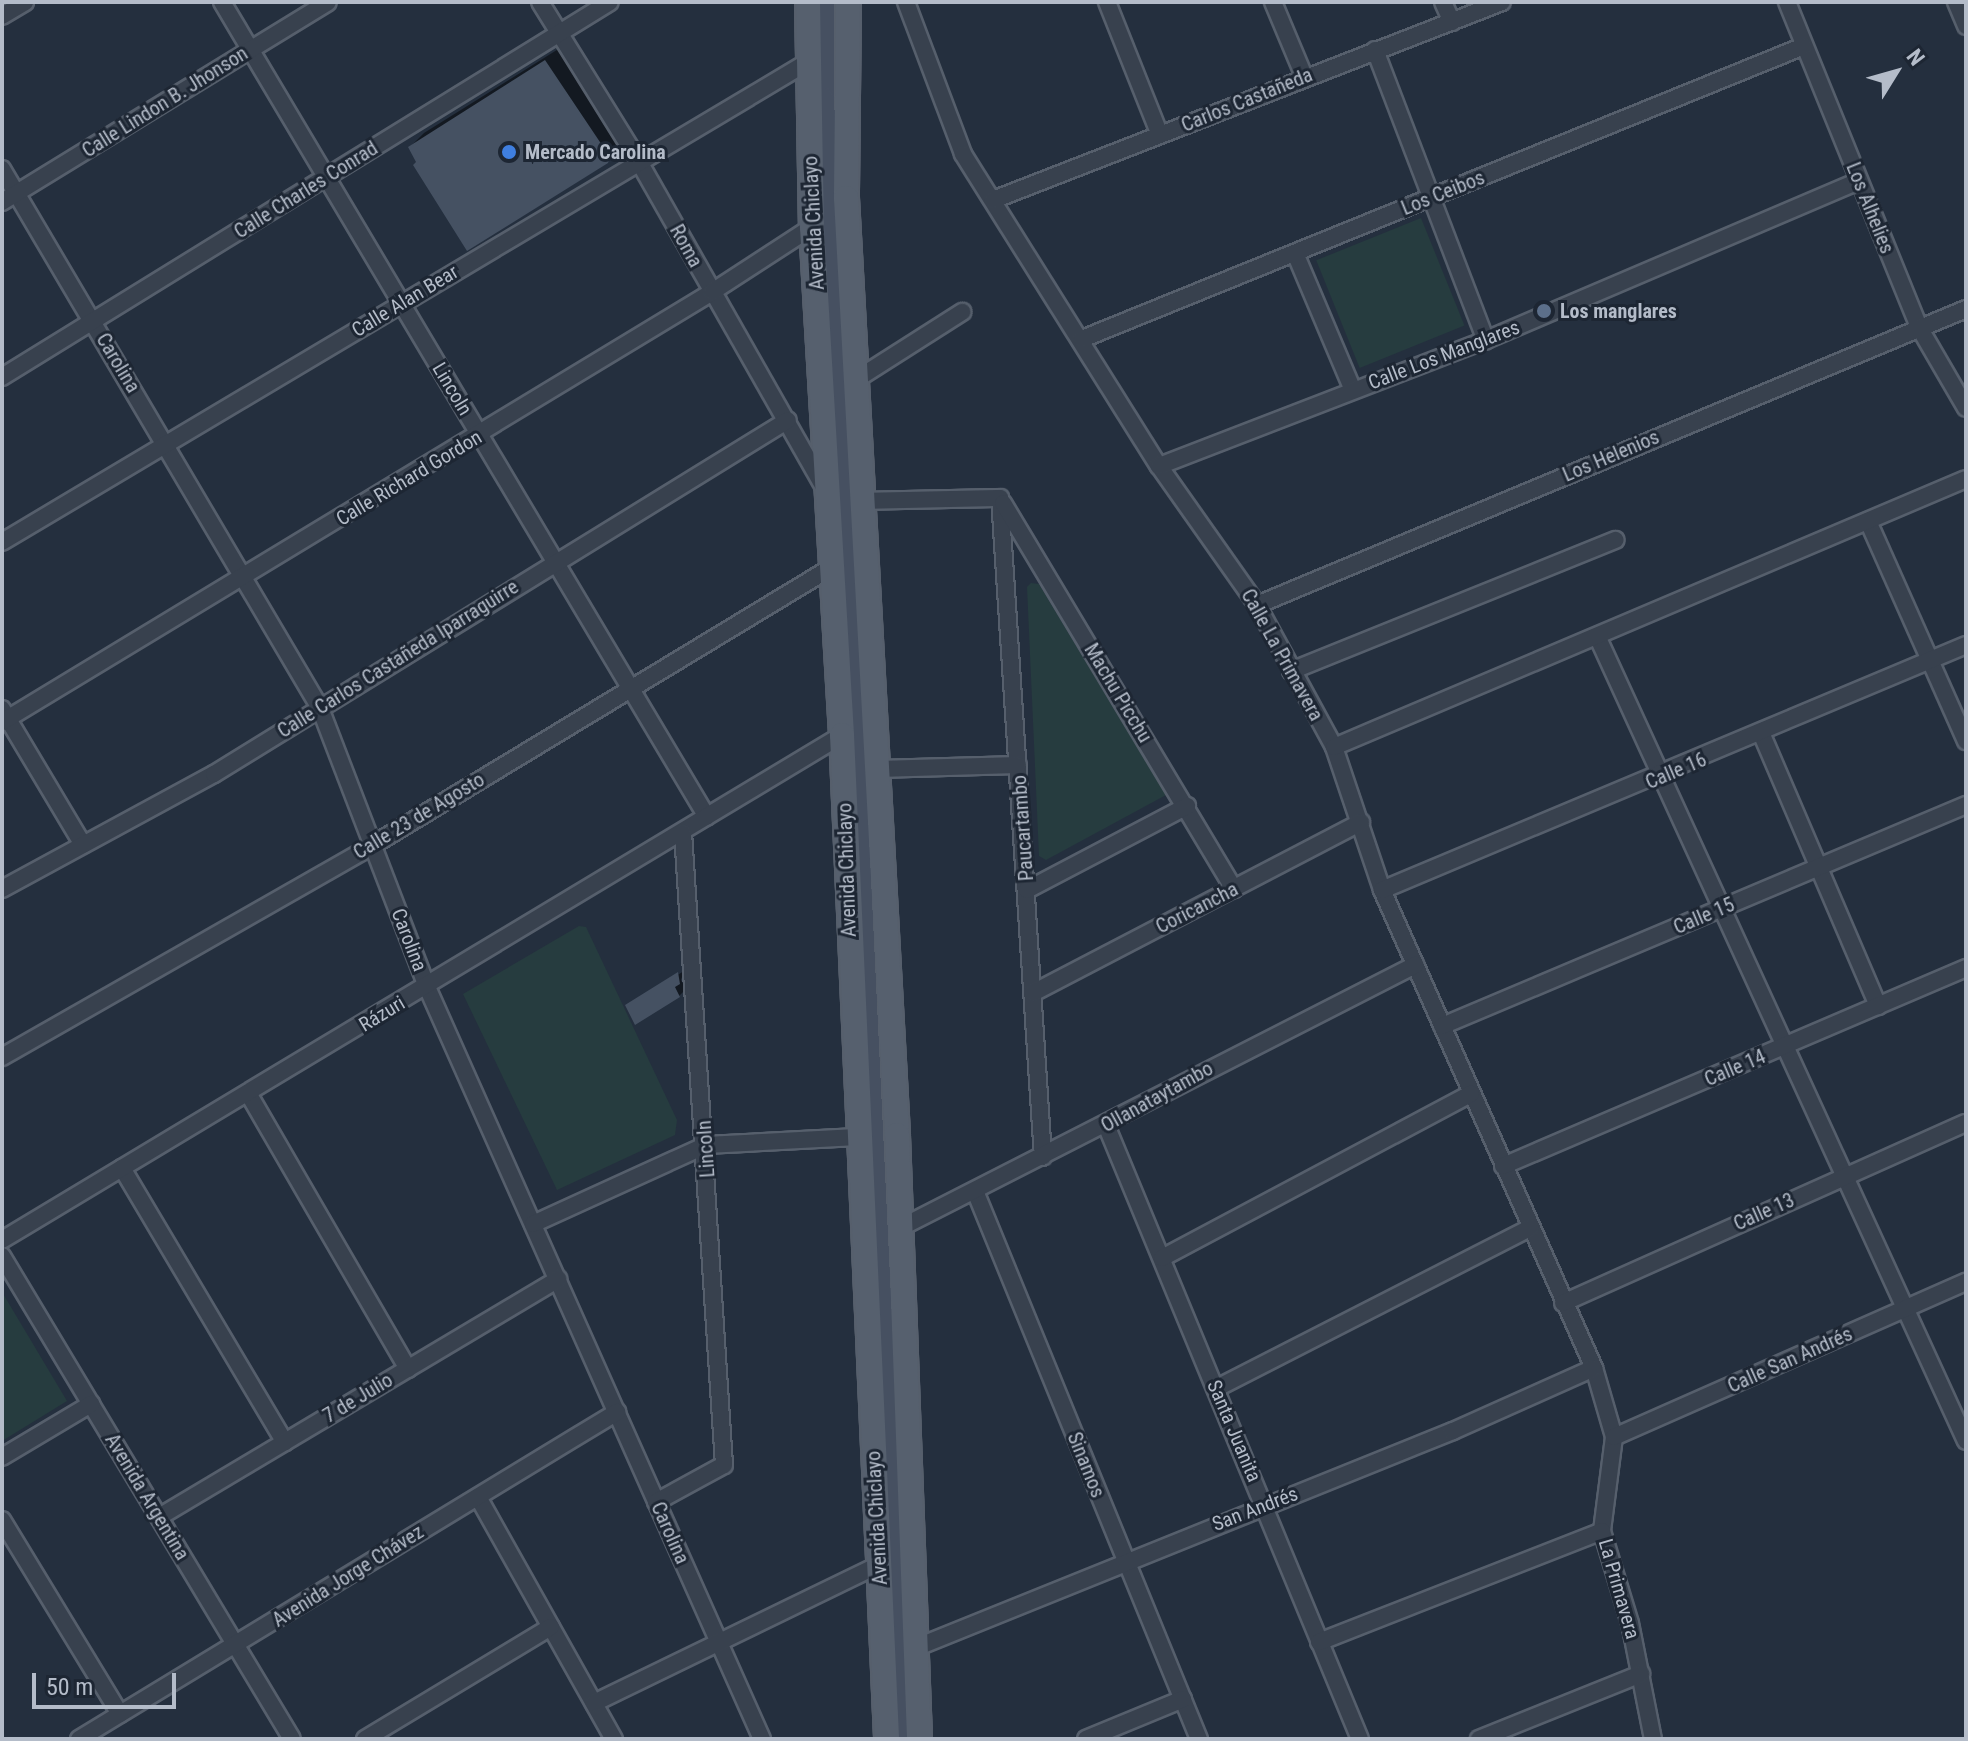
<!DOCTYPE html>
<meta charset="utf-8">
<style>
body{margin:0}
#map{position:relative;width:1968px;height:1741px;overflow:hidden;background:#242f3e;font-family:"Roboto Condensed",sans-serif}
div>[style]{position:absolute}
.green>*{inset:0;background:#263c3f;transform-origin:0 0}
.shadow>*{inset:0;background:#0007}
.building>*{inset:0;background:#455162}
.roads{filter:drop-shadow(2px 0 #565f6c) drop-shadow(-2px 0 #565f6c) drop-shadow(0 2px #565f6c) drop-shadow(0 -2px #565f6c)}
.street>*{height:16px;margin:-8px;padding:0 8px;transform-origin:8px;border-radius:8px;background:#38414e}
.secondary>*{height:22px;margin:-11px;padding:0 11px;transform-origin:11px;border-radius:11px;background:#465061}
.primary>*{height:24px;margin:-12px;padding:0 12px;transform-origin:12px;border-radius:12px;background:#56606e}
.dots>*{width:22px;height:22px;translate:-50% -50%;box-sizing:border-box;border:4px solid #1d2633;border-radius:50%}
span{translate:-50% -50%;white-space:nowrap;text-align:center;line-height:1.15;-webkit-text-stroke:6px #1d2633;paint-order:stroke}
.street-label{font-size:20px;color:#b4bcc9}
.poi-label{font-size:20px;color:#b4bcc9;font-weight:700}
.left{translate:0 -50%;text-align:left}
.frame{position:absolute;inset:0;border:4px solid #b4bcc9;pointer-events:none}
.north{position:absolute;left:1856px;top:32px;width:80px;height:80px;-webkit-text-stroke:6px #1d2633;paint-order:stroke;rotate:53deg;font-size:22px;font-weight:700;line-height:32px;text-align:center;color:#b4bcc9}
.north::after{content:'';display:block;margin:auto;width:28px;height:36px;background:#b4bcc9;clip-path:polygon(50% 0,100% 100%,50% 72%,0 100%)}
.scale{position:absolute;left:32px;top:1673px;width:144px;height:36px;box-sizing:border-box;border:4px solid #b4bcc9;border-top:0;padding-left:10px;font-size:24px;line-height:28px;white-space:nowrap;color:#b4bcc9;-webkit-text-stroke:6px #1d2633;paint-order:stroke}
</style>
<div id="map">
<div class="green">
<div style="left:1421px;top:218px;width:116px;height:113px;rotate:68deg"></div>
<div style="clip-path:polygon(1031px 583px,1039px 584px,1166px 795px,1046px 860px,1039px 856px,1027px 587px)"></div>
<div style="clip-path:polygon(579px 926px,586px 927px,677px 1120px,675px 1135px,557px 1190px,463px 994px)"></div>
<div style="clip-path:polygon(2px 1292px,67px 1401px,2px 1441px)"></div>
</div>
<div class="shadow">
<div style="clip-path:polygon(560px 48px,622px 142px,609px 155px,418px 162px,410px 147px,424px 133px)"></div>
<div style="clip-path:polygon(684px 971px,681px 980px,686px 989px,679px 996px,632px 1003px)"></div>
</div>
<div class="building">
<div style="clip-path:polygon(545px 60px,610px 157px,608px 163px,467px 251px,413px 165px,416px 162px,408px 147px)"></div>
<div style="clip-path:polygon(678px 972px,680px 984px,675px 987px,680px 997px,635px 1025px,625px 1005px)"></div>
</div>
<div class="roads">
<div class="street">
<div style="left:222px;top:2px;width:948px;rotate:59.24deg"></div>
<div style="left:540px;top:2px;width:186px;rotate:58.2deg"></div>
<div style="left:638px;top:160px;width:376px;rotate:60.4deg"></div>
<div style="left:906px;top:2px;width:162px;rotate:69.4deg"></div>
<div style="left:963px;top:154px;width:368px;rotate:57.9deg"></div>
<div style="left:1159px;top:466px;width:170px;rotate:54.8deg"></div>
<div style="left:1257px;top:605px;width:162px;rotate:61.5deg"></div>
<div style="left:1334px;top:747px;width:151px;rotate:71.4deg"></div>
<div style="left:1382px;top:890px;width:523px;rotate:66.08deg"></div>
<div style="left:1594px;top:1368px;width:72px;rotate:73.8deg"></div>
<div style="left:1614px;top:1437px;width:95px;rotate:97.3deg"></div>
<div style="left:1602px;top:1531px;width:96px;rotate:73.1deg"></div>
<div style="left:1630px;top:1623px;width:118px;rotate:78.8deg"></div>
<div style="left:1107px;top:2px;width:143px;rotate:68.3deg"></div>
<div style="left:1273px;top:2px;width:80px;rotate:67.3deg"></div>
<div style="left:1443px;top:2px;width:22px;rotate:66deg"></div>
<div style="left:1787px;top:2px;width:353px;rotate:67.9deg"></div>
<div style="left:1920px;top:329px;width:91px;rotate:59.8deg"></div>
<div style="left:1956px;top:2px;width:26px;rotate:67deg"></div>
<div style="left:2px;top:16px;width:27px;rotate:-31deg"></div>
<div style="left:1375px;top:50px;width:311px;rotate:69.1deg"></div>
<div style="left:2px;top:169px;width:626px;rotate:59.46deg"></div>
<div style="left:320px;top:708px;width:299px;rotate:69deg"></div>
<div style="left:427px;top:987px;width:823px;rotate:65.99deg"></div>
<div style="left:993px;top:200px;width:546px;rotate:-21.26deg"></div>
<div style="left:2px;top:202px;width:382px;rotate:-31.5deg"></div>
<div style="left:1295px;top:253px;width:149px;rotate:67.1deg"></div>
<div style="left:1082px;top:339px;width:779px;rotate:-22.09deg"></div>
<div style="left:2px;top:377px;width:714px;rotate:-31.67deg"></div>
<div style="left:857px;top:379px;width:125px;rotate:-32.5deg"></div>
<div style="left:1159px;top:466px;width:350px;rotate:-21.1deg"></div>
<div style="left:1486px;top:340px;width:405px;rotate:-23.1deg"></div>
<div style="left:1000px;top:498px;width:660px;rotate:86.27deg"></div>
<div style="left:855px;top:501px;width:145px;rotate:-1.2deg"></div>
<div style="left:1003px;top:503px;width:450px;rotate:59.1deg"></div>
<div style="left:1868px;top:521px;width:241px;rotate:66deg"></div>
<div style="left:2px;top:542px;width:938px;rotate:-30.78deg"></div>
<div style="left:1257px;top:605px;width:768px;rotate:-22.66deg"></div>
<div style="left:1598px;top:638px;width:883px;rotate:65.38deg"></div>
<div style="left:1291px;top:671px;width:350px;rotate:-22deg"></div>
<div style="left:2px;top:709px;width:158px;rotate:59.2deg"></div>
<div style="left:2px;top:722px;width:830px;rotate:-31.2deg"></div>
<div style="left:712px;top:292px;width:119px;rotate:-33deg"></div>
<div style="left:1762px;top:735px;width:295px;rotate:66.8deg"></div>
<div style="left:1334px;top:747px;width:686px;rotate:-22.98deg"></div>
<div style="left:877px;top:769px;width:141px;rotate:-1.6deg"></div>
<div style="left:2px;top:889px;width:241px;rotate:-28.5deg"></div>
<div style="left:214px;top:774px;width:674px;rotate:-31.66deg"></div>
<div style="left:1027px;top:890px;width:181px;rotate:-27.7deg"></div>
<div style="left:1382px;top:890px;width:633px;rotate:-22.76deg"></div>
<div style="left:1033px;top:993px;width:370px;rotate:-27.5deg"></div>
<div style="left:1442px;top:1026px;width:569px;rotate:-22.87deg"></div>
<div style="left:2px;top:1057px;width:427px;rotate:-29.7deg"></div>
<div style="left:373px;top:845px;width:537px;rotate:-31.2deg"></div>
<div style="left:248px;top:1093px;width:319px;rotate:59.9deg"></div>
<div style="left:1106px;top:1125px;width:664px;rotate:67.53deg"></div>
<div style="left:1503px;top:1166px;width:504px;rotate:-23.15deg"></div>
<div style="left:122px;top:1168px;width:319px;rotate:59.3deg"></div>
<div style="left:975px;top:1191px;width:592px;rotate:67.77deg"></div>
<div style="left:533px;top:1224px;width:190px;rotate:-24.5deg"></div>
<div style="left:706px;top:1145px;width:151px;rotate:-3deg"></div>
<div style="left:898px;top:1229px;width:581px;rotate:-27.05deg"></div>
<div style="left:2px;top:1240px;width:980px;rotate:-31.01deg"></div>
<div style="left:2px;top:1256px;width:563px;rotate:59.02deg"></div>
<div style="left:1162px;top:1258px;width:350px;rotate:-28deg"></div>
<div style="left:1563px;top:1303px;width:441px;rotate:-24.1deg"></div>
<div style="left:1217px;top:1388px;width:352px;rotate:-27.1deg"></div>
<div style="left:1614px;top:1437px;width:385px;rotate:-23.8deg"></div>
<div style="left:2px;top:1457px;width:104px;rotate:-30.8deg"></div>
<div style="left:478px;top:1497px;width:278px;rotate:60.7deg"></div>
<div style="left:656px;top:1502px;width:77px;rotate:-28.6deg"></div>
<div style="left:724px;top:1465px;width:634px;rotate:-93.71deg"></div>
<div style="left:159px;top:1517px;width:465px;rotate:-30.8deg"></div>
<div style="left:2px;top:1520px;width:227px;rotate:58.7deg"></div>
<div style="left:1319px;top:1642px;width:304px;rotate:-21.4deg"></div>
<div style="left:915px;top:1648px;width:580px;rotate:-21.97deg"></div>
<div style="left:1453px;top:1431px;width:154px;rotate:-24.1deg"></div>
<div style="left:594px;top:1703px;width:318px;rotate:-25.9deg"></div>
<div style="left:79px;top:1739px;width:630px;rotate:-31.29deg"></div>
<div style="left:365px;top:1739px;width:217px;rotate:-31.1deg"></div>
<div style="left:1086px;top:1739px;width:105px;rotate:-22.4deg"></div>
<div style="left:1479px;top:1739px;width:175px;rotate:-21.9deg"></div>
</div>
<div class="secondary">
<div style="left:823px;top:2px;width:97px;rotate:90deg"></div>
<div style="left:823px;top:99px;width:1642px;rotate:87.28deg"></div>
</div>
<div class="primary">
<div style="left:808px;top:2px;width:225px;rotate:89deg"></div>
<div style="left:812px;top:227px;width:509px;rotate:86.62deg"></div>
<div style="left:842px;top:735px;width:1005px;rotate:87.43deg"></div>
<div style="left:848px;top:2px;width:196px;rotate:90.6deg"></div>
<div style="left:846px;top:198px;width:938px;rotate:86.88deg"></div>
<div style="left:897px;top:1135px;width:604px;rotate:87.91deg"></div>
</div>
</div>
<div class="dots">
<div style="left:509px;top:152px;background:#3f7fe0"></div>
<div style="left:1544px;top:311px;background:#5c6f8a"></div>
</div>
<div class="street-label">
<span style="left:1247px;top:100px;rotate:-22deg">Carlos Castañeda</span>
<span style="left:165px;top:102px;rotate:-32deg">Calle Lindon B. Jhonson</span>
<span style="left:306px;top:190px;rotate:-32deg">Calle Charles Conrad</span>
<span style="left:1443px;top:193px;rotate:-22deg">Los Ceibos</span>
<span style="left:1870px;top:208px;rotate:68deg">Los Alhelies</span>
<span style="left:814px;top:223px;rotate:-93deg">Avenida Chiclayo</span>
<span style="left:686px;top:246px;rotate:61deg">Roma</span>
<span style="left:405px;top:301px;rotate:-31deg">Calle Alan Bear</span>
<span style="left:1444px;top:355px;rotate:-21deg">Calle Los Manglares</span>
<span style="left:118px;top:363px;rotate:59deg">Carolina</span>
<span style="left:452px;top:389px;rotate:59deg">Lincoln</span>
<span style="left:1611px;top:456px;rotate:-23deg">Los Helenios</span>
<span style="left:409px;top:478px;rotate:-31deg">Calle Richard Gordon</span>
<span style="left:1282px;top:655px;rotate:61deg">Calle La Primavera</span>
<span style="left:398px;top:659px;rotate:-32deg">Calle Carlos Castañeda Iparraguirre</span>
<span style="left:1118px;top:693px;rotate:59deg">Machu Picchu</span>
<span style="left:1676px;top:771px;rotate:-23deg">Calle 16</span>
<span style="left:419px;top:816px;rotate:-31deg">Calle 23 de Agosto</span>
<span style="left:1023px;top:828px;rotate:-94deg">Paucartambo</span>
<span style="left:847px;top:870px;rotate:-92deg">Avenida Chiclayo</span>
<span style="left:1197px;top:908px;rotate:-27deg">Coricancha</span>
<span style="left:1704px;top:916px;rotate:-23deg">Calle 15</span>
<span style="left:409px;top:940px;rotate:69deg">Carolina</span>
<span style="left:382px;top:1014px;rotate:-31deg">Rázuri</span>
<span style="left:1735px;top:1068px;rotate:-23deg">Calle 14</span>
<span style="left:1157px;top:1097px;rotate:-29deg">Ollanataytambo</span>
<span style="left:706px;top:1149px;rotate:-94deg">Lincoln</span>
<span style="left:1764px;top:1212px;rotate:-24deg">Calle 13</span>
<span style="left:1790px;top:1360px;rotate:-24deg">Calle San Andrés</span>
<span style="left:358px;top:1398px;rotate:-31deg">7 de Julio</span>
<span style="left:1234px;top:1431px;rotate:67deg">Santa Juanita</span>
<span style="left:1086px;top:1465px;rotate:68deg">Sinamos</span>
<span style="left:147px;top:1497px;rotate:59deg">Avenida Argentina</span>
<span style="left:1255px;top:1509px;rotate:-21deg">San Andrés</span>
<span style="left:877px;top:1518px;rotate:-93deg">Avenida Chiclayo</span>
<span style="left:670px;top:1533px;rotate:66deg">Carolina</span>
<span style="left:348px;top:1576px;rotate:-32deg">Avenida Jorge Chávez</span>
<span style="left:1619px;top:1589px;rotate:74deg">La Primavera</span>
</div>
<div class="poi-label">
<span class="left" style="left:525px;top:152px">Mercado Carolina</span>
<span class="left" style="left:1560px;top:311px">Los manglares</span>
</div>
<div class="frame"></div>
<div class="north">N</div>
<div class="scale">50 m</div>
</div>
